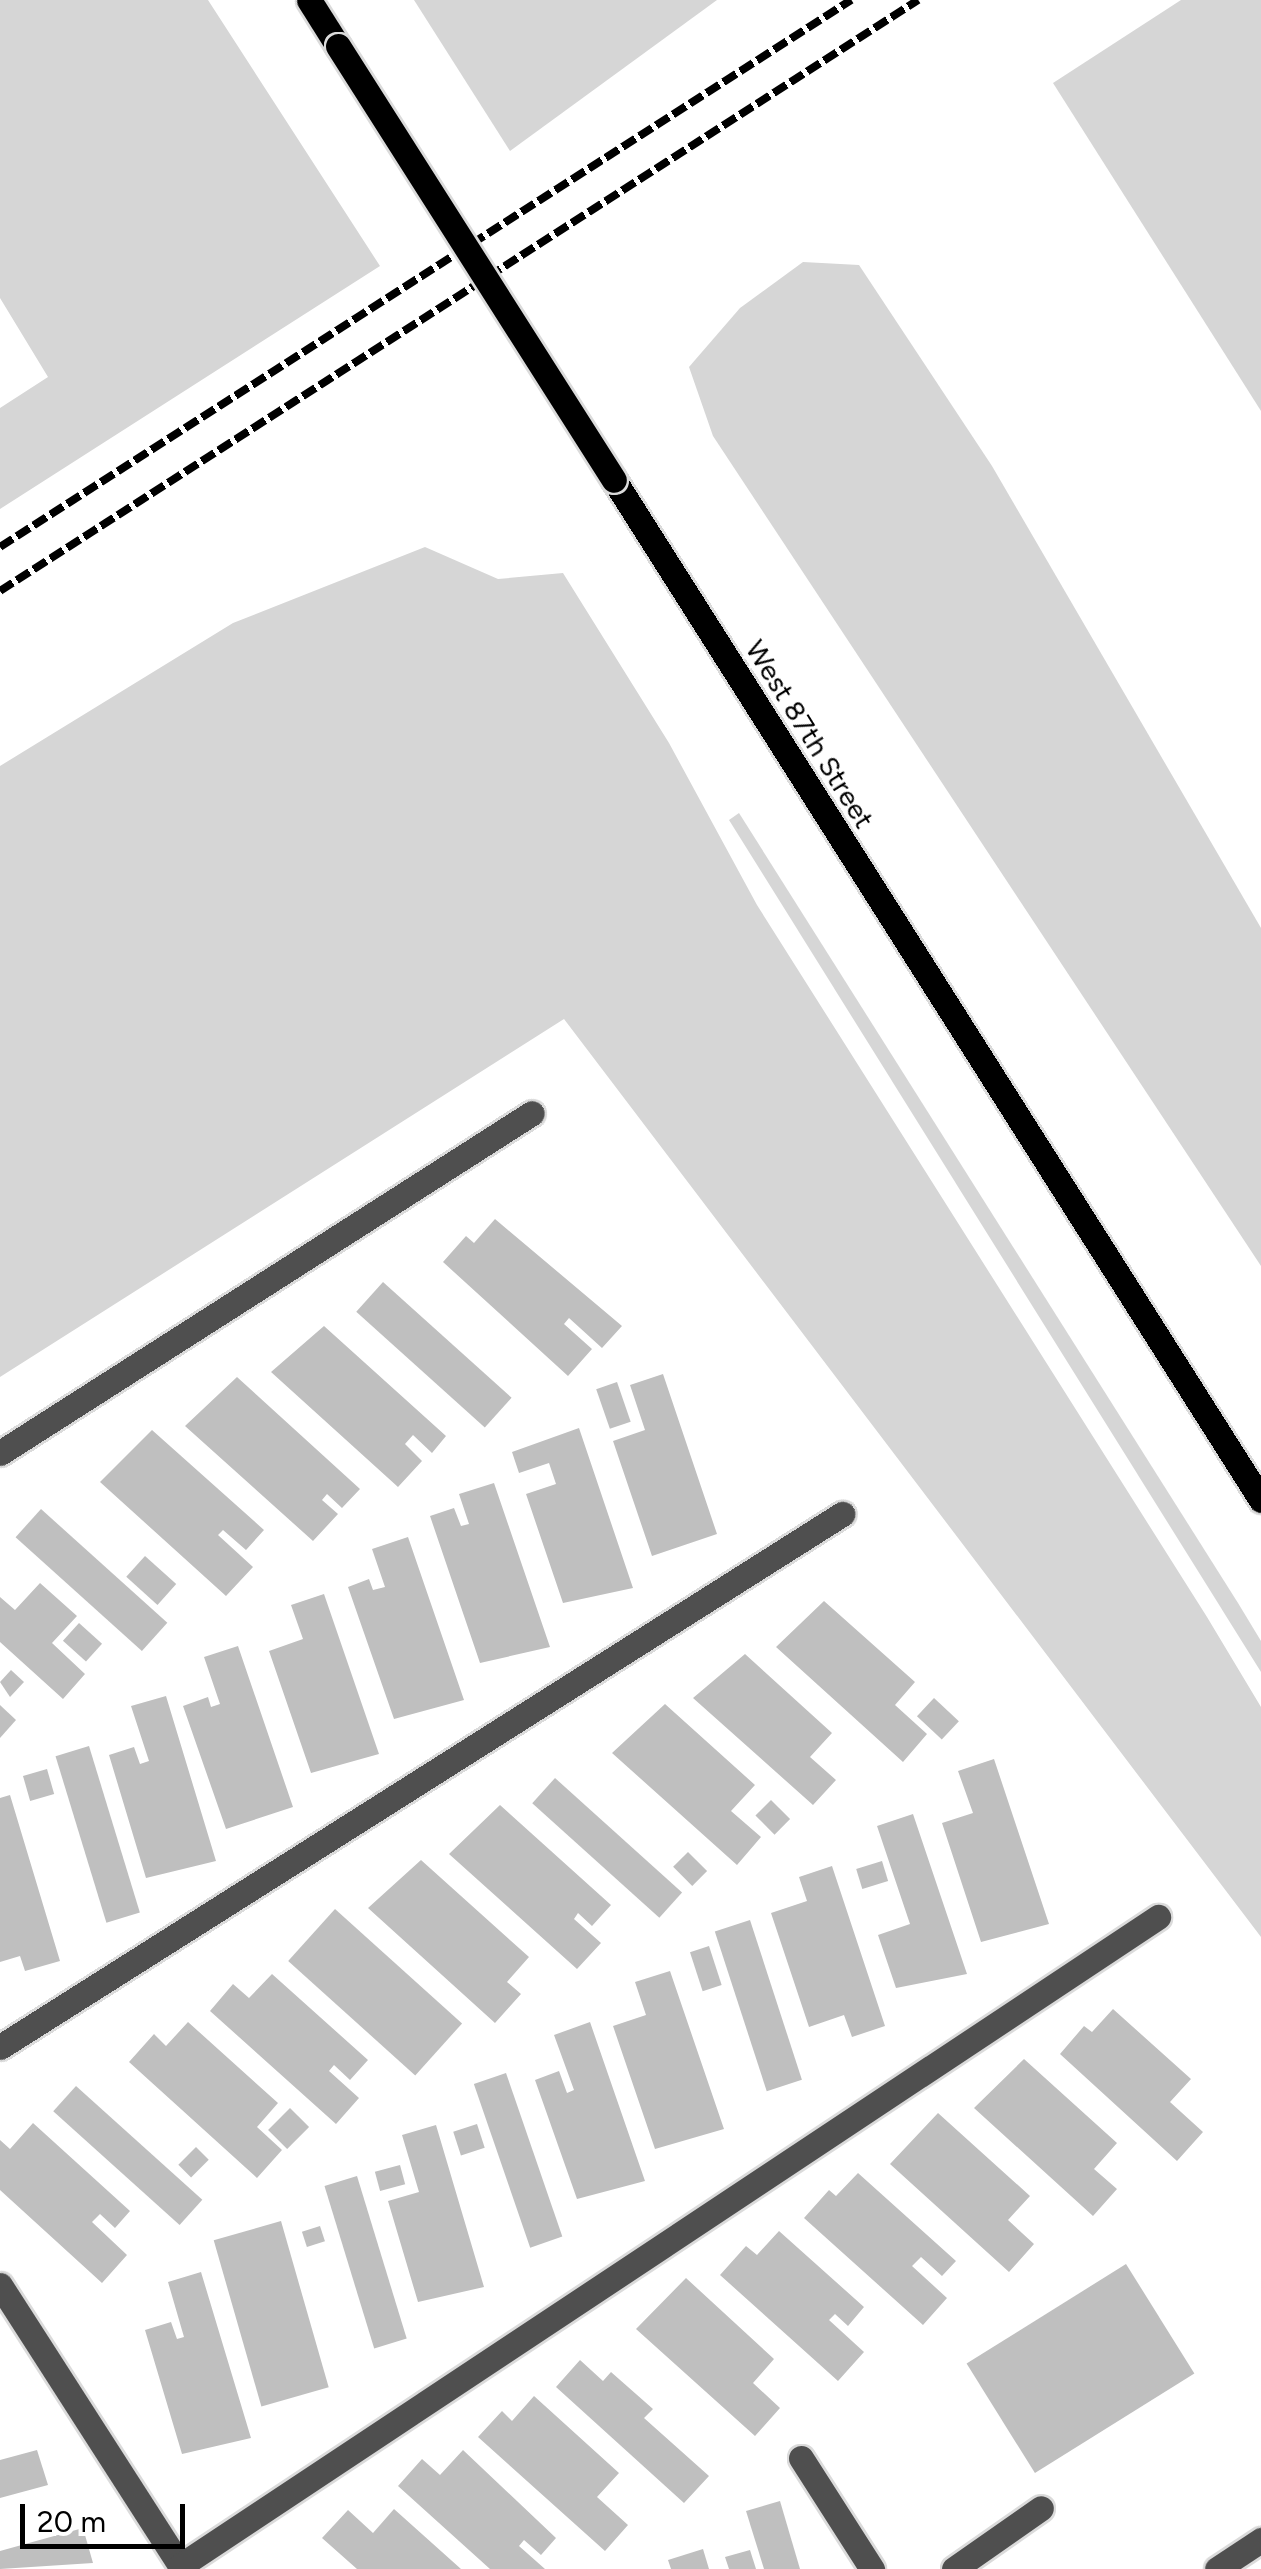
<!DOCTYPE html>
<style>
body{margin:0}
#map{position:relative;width:1261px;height:2569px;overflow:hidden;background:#fff;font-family:Figtree,sans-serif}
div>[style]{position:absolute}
.green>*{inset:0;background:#d6d6d6}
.building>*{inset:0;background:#bfbfbf;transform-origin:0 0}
.roads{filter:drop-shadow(2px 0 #dbdbdb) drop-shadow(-2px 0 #dbdbdb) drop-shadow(0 2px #dbdbdb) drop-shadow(0 -2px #dbdbdb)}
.minor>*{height:25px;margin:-12.5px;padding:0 12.5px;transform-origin:12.5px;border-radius:12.5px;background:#4f4f4f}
.major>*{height:25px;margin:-12.5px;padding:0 12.5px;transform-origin:12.5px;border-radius:12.5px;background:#000}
.rail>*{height:8px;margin-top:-4px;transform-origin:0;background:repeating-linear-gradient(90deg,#000 0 15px,transparent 0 20px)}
.bridges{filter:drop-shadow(2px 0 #dbdbdb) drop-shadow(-2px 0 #dbdbdb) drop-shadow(0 2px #dbdbdb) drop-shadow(0 -2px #dbdbdb)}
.major-bridge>*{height:25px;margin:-12.5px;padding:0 12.5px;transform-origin:12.5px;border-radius:12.5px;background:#000}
span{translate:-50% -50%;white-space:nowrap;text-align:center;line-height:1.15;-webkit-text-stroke:8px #fff;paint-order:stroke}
.street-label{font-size:28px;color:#000}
.scale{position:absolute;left:20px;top:2504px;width:165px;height:45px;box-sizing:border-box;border:5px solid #000;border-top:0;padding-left:12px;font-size:30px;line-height:35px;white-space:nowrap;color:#000;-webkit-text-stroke:8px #fff;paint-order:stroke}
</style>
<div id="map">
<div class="green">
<div style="clip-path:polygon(0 0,208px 0,380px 266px,0 509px,0 408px,48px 377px,0 298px)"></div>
<div style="clip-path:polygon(414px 0,717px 0,510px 151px)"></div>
<div style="clip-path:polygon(1181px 0,1261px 0,1261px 411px,1053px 83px)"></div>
<div style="clip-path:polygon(803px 262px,859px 265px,992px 466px,1261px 928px,1261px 1266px,713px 436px,689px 367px,740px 308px)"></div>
<div style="clip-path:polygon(425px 547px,498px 579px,563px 573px,669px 743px,757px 905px,1207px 1617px,1261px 1707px,1261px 1937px,564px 1019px,0 1377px,0 766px,233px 623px)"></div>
<div style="clip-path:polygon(739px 813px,1238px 1603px,1261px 1641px,1261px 1672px,729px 820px)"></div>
</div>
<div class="building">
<div style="clip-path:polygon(495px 1219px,622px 1326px,602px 1348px,569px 1318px,564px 1324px,592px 1349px,568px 1376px,443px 1262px,466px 1236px,474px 1243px)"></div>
<div style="left:383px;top:1282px;width:173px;height:40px;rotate:42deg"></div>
<div style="clip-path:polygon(324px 1326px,446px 1436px,432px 1453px,413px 1435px,405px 1444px,422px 1461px,398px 1487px,271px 1372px)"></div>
<div style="clip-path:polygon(663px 1374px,717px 1534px,652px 1556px,613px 1441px,645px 1430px,630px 1385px)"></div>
<div style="clip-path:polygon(237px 1377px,360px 1489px,342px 1508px,327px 1494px,322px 1500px,338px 1514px,313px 1541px,185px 1426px)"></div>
<div style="left:617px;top:1382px;width:42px;height:22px;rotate:71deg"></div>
<div style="clip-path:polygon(579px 1428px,633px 1588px,563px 1603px,526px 1494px,556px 1484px,549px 1463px,519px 1473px,512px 1452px)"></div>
<div style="clip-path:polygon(152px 1430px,264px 1530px,246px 1550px,223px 1530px,218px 1535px,253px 1567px,226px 1596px,100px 1482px)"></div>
<div style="clip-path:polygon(494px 1483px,550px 1647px,480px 1663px,430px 1516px,454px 1508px,461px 1526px,469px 1524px,459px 1494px)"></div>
<div style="left:41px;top:1509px;width:170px;height:38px;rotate:42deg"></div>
<div style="clip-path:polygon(408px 1537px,464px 1700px,394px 1719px,348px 1587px,369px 1579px,373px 1590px,385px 1587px,372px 1549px)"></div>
<div style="left:145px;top:1556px;width:42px;height:28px;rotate:42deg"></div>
<div style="clip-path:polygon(40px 1583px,77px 1616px,52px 1643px,85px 1674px,63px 1699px,0 1642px,0 1597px,15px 1610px)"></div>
<div style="clip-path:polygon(324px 1594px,379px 1754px,311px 1773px,269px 1651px,303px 1639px,291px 1605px)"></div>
<div style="clip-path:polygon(824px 1601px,915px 1682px,895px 1705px,927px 1734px,903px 1762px,776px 1647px)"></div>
<div style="left:79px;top:1623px;width:31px;height:24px;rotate:42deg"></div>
<div style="clip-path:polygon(238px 1646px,293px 1807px,226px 1829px,183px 1706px,208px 1697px,211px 1707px,220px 1704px,204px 1657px)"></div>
<div style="clip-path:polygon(745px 1654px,832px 1733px,810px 1757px,836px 1780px,813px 1805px,693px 1698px)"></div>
<div style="clip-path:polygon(11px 1670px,24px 1682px,10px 1697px,0 1682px)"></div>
<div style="clip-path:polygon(166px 1696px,216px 1861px,146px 1878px,109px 1755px,134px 1747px,140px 1764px,149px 1761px,131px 1706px)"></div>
<div style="left:934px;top:1698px;width:34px;height:25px;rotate:43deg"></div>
<div style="clip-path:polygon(665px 1704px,755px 1785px,731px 1811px,761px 1837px,737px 1865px,612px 1753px)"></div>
<div style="clip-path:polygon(0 1705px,16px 1720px,0 1738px)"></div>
<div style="left:89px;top:1746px;width:174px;height:35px;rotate:73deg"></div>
<div style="clip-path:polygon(994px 1759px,1049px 1924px,981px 1942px,942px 1823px,973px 1813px,958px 1771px)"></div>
<div style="left:47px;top:1769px;width:26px;height:25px;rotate:74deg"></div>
<div style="left:555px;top:1778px;width:171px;height:34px;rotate:42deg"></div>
<div style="clip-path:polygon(10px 1795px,60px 1961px,25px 1971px,20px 1956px,0 1962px,0 1798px)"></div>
<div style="left:771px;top:1800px;width:27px;height:22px;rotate:45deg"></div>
<div style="clip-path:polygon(500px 1805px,611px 1905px,592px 1926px,578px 1913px,574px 1919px,601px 1943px,577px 1969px,449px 1854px)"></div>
<div style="clip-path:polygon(913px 1814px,967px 1974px,896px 1988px,878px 1935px,910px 1924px,877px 1826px)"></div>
<div style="left:688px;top:1852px;width:27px;height:21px;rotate:45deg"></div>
<div style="clip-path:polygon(421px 1860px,529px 1957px,507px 1982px,521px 1994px,495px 2023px,368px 1908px)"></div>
<div style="left:882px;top:1861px;width:21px;height:27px;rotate:73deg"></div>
<div style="clip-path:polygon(832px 1866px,885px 2026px,852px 2037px,844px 2015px,809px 2027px,771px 1913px,807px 1901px,799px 1877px)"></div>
<div style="left:335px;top:1909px;width:171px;height:70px;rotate:42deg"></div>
<div style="left:750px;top:1920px;width:168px;height:37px;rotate:72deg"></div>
<div style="left:709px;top:1946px;width:41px;height:20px;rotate:72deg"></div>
<div style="clip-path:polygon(670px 1971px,724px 2129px,655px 2149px,613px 2026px,646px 2015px,635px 1982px)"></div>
<div style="clip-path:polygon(272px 1974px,368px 2060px,350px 2080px,334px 2065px,329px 2071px,359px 2098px,336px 2124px,210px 2011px,233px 1984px,249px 1998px)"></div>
<div style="clip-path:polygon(1113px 2009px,1191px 2079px,1170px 2102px,1203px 2132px,1177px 2161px,1060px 2054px,1084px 2026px,1092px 2032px)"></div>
<div style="clip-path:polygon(188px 2022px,278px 2103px,257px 2127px,282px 2150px,257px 2178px,129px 2062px,154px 2034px,166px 2046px)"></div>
<div style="clip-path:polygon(590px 2022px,645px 2181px,577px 2199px,535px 2080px,559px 2071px,567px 2093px,574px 2090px,554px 2035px)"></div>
<div style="clip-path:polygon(1024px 2059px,1117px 2143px,1094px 2169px,1117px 2189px,1093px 2216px,974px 2108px)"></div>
<div style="left:506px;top:2073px;width:173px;height:34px;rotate:71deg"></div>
<div style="left:76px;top:2086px;width:170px;height:34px;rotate:42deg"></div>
<div style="left:290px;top:2108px;width:27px;height:31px;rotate:45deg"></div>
<div style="clip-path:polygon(938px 2113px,1030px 2196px,1008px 2220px,1034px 2244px,1009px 2272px,890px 2164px)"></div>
<div style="clip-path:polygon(33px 2123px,130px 2211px,115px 2228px,100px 2214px,92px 2222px,127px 2255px,102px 2283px,0 2190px,0 2140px,10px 2149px)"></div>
<div style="left:477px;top:2124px;width:25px;height:25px;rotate:72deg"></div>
<div style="clip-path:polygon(436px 2125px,484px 2287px,418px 2302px,388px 2201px,419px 2192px,402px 2135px)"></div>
<div style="left:196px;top:2147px;width:18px;height:25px;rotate:45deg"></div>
<div style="left:400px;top:2165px;width:20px;height:26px;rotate:75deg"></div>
<div style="clip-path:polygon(858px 2173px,956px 2261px,942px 2276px,921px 2257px,912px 2266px,947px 2298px,923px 2325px,804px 2218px,829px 2190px,836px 2196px)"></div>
<div style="left:357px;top:2176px;width:170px;height:34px;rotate:73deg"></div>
<div style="left:281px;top:2221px;width:173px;height:70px;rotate:74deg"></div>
<div style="left:320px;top:2226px;width:16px;height:19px;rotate:72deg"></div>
<div style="clip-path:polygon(779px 2231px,864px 2307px,848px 2326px,835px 2314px,829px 2320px,864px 2352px,838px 2381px,720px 2275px,746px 2246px,757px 2255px)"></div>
<div style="left:1126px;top:2264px;width:129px;height:188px;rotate:58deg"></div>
<div style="clip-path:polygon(201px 2272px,251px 2438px,182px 2454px,145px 2330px,171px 2322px,177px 2339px,184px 2337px,168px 2282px)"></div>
<div style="clip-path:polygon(686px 2278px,774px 2359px,753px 2383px,780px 2408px,755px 2436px,636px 2329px)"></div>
<div style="clip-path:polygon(580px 2360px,603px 2381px,611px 2372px,653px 2409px,644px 2418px,709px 2476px,684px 2503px,556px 2387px)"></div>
<div style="clip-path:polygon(534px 2396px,619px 2473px,597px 2497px,628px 2525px,605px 2551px,478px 2437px,502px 2411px,512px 2421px)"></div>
<div style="clip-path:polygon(37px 2450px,48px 2485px,0 2498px,0 2460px)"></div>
<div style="clip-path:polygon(463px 2450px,556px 2538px,541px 2555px,524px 2540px,519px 2546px,545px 2569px,490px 2569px,398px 2486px,422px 2459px,440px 2475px)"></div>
<div style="clip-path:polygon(780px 2501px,800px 2569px,764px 2569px,746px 2511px)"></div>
<div style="clip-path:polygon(394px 2509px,461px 2569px,357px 2569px,322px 2538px,348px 2510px,373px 2533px)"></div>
<div style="clip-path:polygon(83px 2528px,93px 2563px,0 2569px,0 2551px)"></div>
<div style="clip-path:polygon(703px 2549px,709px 2569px,671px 2569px,668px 2560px)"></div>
<div style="clip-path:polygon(750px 2550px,756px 2569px,729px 2569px,725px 2557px)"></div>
</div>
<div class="roads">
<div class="minor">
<div style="left:0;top:1453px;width:631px;rotate:-32.58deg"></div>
<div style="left:0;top:2047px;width:997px;rotate:-32.33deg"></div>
<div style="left:0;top:2285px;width:337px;rotate:57.3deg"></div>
<div style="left:801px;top:2458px;width:132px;rotate:57.4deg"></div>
<div style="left:180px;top:2566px;width:1174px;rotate:-33.57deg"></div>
<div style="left:954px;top:2569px;width:106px;rotate:-35deg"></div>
<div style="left:1217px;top:2569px;width:53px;rotate:-33.4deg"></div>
</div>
<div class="major">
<div style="left:309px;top:0;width:54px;rotate:57.8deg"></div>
<div style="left:614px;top:480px;width:1208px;rotate:57.61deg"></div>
</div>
</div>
<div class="rail">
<div style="left:0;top:547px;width:1012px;rotate:-32.73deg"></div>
<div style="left:0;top:591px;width:1092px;rotate:-32.77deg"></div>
</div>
<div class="bridges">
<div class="major-bridge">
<div style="left:338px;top:46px;width:514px;rotate:57.55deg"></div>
</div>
</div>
<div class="street-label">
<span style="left:810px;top:734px;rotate:58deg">West 87th Street</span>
</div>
<div class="scale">20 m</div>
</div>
